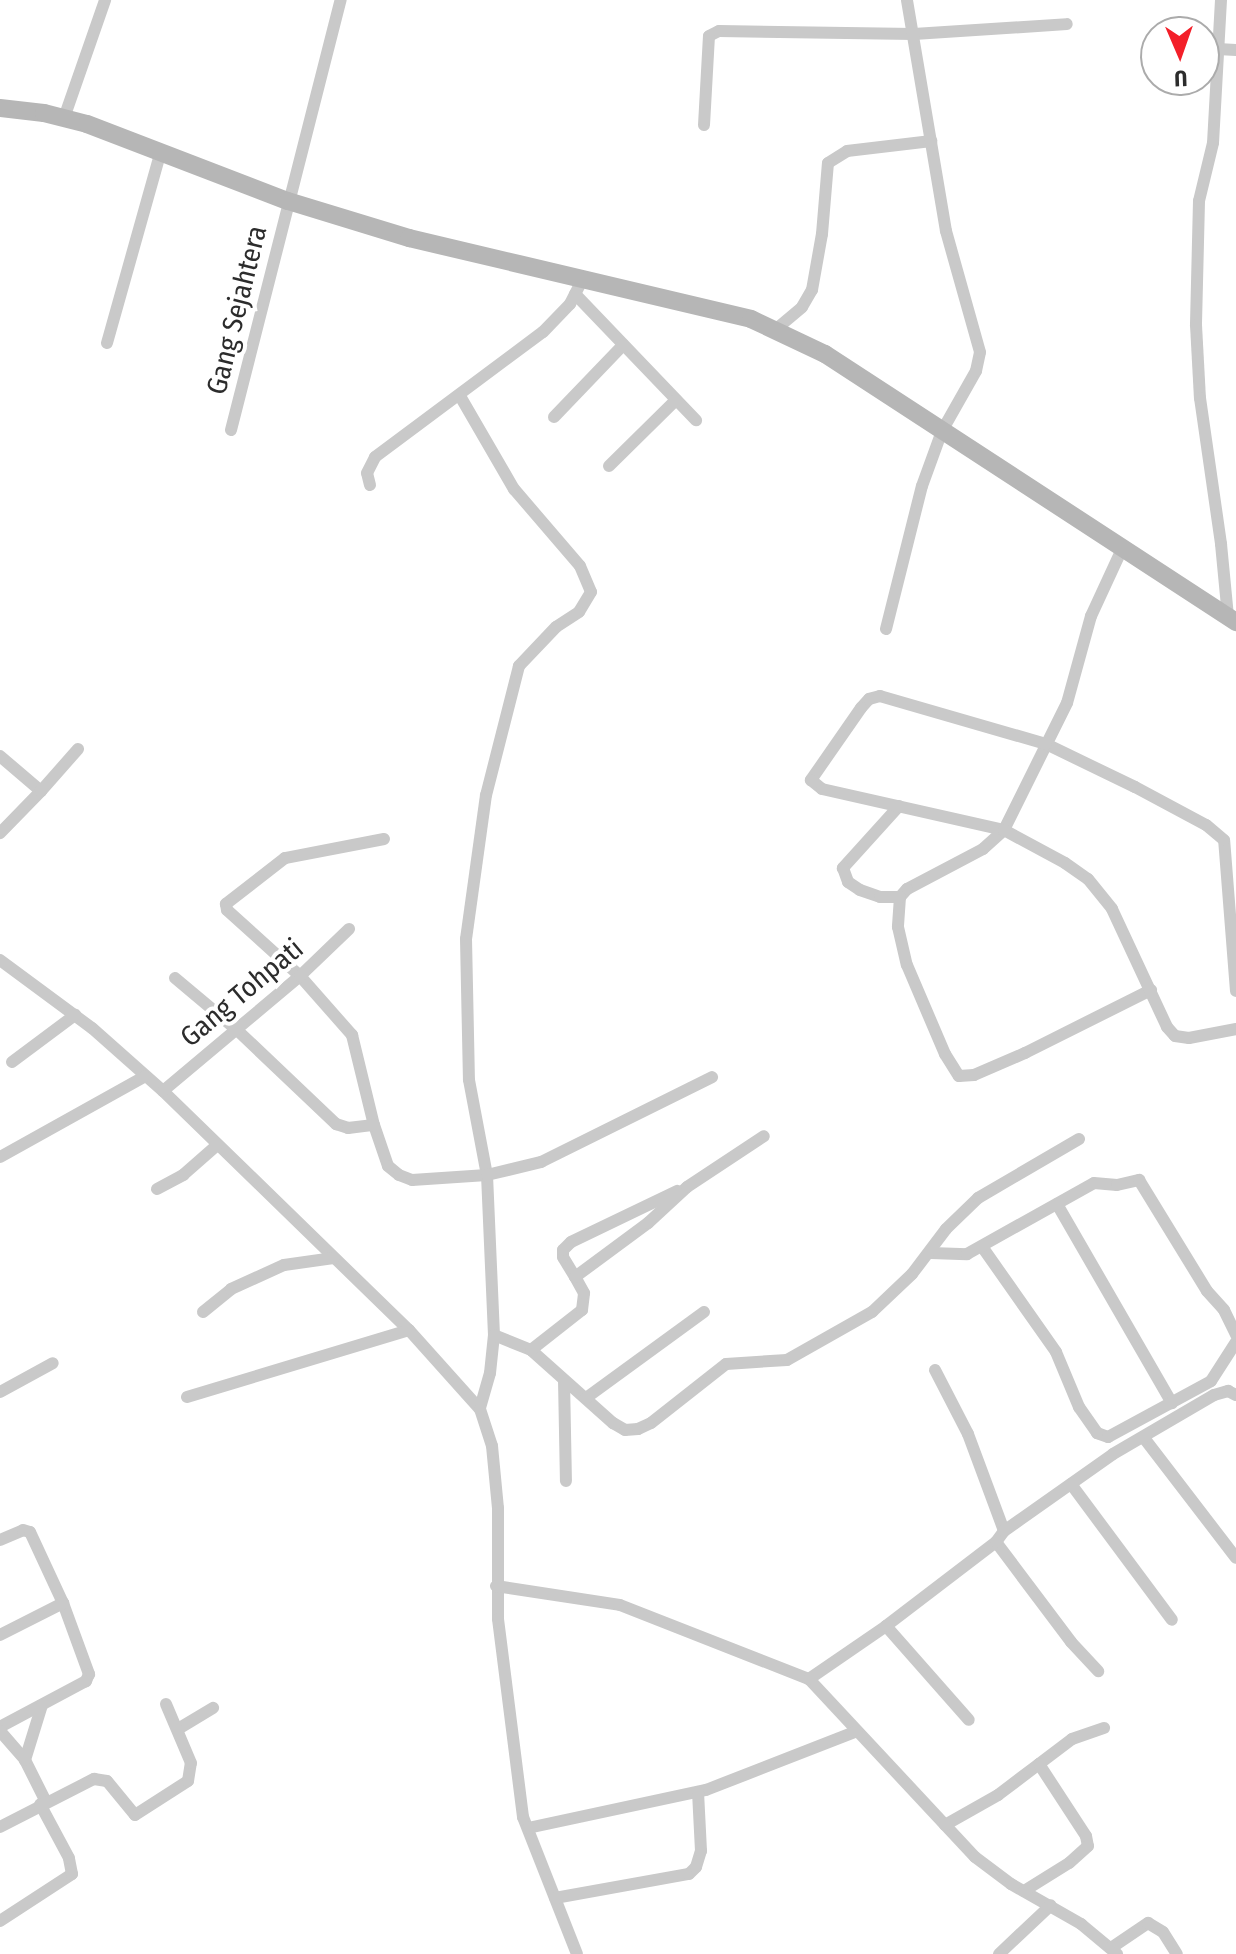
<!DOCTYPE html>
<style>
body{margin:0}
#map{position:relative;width:1236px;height:1954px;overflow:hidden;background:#fff;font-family:"Fira Sans Condensed",sans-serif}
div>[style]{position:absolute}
.street>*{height:12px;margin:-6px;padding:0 6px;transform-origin:6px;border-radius:6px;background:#c9c9c9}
.secondary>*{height:18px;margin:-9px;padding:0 9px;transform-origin:9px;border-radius:9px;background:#b6b6b6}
span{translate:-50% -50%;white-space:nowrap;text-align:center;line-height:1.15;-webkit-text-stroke:8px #fff;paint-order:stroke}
.street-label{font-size:28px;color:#2c2c2c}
.north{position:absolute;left:1140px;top:16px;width:80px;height:80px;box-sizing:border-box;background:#fff;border:2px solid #ababab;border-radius:50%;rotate:178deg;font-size:22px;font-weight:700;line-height:32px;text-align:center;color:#2c2c2c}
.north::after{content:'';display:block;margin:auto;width:28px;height:36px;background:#f31f29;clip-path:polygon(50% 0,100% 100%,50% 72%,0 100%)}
</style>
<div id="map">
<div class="street">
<div style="left:1221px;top:0;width:143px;rotate:93.2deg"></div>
<div style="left:1213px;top:143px;width:60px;rotate:103.6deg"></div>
<div style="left:1199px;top:201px;width:124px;rotate:91.4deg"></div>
<div style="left:1196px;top:325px;width:73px;rotate:86.9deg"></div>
<div style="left:1200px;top:398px;width:148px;rotate:81.8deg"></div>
<div style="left:1221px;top:544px;width:73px;rotate:84.5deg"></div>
<div style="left:1218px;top:49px;width:18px;rotate:3deg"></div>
<div style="left:64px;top:118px;width:125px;rotate:-70.8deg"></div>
<div style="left:704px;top:125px;width:89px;rotate:-86.8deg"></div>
<div style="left:709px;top:36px;width:11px;rotate:-27deg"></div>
<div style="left:719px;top:31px;width:195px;rotate:0.9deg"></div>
<div style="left:914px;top:34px;width:153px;rotate:-3.7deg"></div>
<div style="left:575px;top:294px;width:175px;rotate:46.2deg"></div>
<div style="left:775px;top:330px;width:35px;rotate:-40deg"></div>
<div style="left:802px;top:307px;width:20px;rotate:-60deg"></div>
<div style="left:812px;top:290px;width:57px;rotate:-79.9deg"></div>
<div style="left:822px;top:234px;width:71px;rotate:-85.2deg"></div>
<div style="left:828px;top:163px;width:22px;rotate:-32deg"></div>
<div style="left:847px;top:151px;width:85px;rotate:-6.8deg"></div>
<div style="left:107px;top:343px;width:199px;rotate:-74.3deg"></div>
<div style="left:460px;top:396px;width:108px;rotate:59.9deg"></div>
<div style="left:514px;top:489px;width:101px;rotate:49.4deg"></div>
<div style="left:580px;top:566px;width:28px;rotate:67deg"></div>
<div style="left:591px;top:592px;width:23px;rotate:121deg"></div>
<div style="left:579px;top:612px;width:27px;rotate:147deg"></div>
<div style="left:556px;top:627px;width:54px;rotate:133.5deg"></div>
<div style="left:519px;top:666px;width:133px;rotate:104.3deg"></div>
<div style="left:486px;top:795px;width:145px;rotate:97.9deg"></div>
<div style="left:466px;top:939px;width:141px;rotate:88.8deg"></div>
<div style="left:469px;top:1080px;width:97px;rotate:79.3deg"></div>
<div style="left:487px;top:1175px;width:160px;rotate:87.5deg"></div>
<div style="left:494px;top:1335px;width:38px;rotate:96deg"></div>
<div style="left:490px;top:1373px;width:37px;rotate:106deg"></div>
<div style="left:554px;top:417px;width:100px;rotate:-46.2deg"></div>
<div style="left:231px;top:430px;width:444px;rotate:-75.7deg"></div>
<div style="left:609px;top:466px;width:94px;rotate:-44.6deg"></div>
<div style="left:370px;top:485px;width:12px;rotate:-104deg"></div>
<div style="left:367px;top:473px;width:18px;rotate:-63deg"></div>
<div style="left:375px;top:457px;width:209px;rotate:-36.7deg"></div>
<div style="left:543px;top:332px;width:39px;rotate:-46deg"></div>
<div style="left:570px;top:304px;width:28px;rotate:-63deg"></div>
<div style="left:1122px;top:549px;width:74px;rotate:114.8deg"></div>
<div style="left:1091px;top:616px;width:90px;rotate:105.4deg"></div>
<div style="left:1067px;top:703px;width:142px;rotate:116.4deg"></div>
<div style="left:1004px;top:830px;width:28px;rotate:138deg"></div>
<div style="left:983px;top:849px;width:86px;rotate:152.2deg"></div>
<div style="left:907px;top:889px;width:11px;rotate:131deg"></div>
<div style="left:900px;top:897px;width:30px;rotate:94deg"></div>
<div style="left:898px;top:927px;width:39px;rotate:77deg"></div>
<div style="left:907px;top:965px;width:97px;rotate:66.9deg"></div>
<div style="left:945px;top:1054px;width:26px;rotate:58deg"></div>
<div style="left:959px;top:1076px;width:15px;rotate:-4deg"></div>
<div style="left:974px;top:1075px;width:56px;rotate:-23.3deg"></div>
<div style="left:1025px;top:1053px;width:141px;rotate:-26.6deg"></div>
<div style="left:886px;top:629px;width:147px;rotate:-75.9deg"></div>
<div style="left:922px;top:486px;width:59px;rotate:-70deg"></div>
<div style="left:942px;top:431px;width:69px;rotate:-60.5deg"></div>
<div style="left:976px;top:371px;width:19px;rotate:-78deg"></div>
<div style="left:980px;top:352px;width:126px;rotate:-105.7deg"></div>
<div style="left:946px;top:231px;width:234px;rotate:-99.6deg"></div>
<div style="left:0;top:756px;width:54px;rotate:40.5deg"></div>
<div style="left:41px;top:791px;width:59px;rotate:134.3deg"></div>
<div style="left:41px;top:791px;width:56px;rotate:-48.6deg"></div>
<div style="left:899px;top:806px;width:84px;rotate:132.1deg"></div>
<div style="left:843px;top:868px;width:15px;rotate:70deg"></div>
<div style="left:848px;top:882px;width:14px;rotate:34deg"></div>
<div style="left:860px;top:890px;width:21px;rotate:19deg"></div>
<div style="left:880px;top:897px;width:20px"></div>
<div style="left:384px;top:839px;width:101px;rotate:169.1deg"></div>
<div style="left:285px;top:858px;width:75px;rotate:142.1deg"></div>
<div style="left:226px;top:904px;width:6px;rotate:81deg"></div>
<div style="left:227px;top:910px;width:98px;rotate:42.1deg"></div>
<div style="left:300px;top:976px;width:79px;rotate:48.6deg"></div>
<div style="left:352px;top:1035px;width:93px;rotate:76.3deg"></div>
<div style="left:374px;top:1125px;width:43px;rotate:71.1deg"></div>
<div style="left:388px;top:1166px;width:14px;rotate:39deg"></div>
<div style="left:399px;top:1175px;width:14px;rotate:21deg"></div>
<div style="left:412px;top:1180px;width:75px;rotate:-3.8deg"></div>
<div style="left:487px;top:1175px;width:56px;rotate:-13.5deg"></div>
<div style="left:541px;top:1162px;width:191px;rotate:-26.4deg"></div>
<div style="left:0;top:960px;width:114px;rotate:36.5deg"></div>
<div style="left:92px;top:1028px;width:95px;rotate:41.6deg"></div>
<div style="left:163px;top:1091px;width:343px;rotate:44.2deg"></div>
<div style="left:409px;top:1330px;width:106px;rotate:48.1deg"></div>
<div style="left:480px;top:1409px;width:39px;rotate:72deg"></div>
<div style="left:492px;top:1446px;width:62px;rotate:84.5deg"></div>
<div style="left:498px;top:1508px;width:111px;rotate:90deg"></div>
<div style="left:498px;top:1619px;width:200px;rotate:82.8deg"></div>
<div style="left:523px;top:1817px;width:147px;rotate:68.5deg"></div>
<div style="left:175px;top:978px;width:81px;rotate:40deg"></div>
<div style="left:237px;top:1030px;width:137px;rotate:43.5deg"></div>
<div style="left:336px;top:1124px;width:13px;rotate:18deg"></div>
<div style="left:348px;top:1128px;width:26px;rotate:-7deg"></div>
<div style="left:1236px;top:991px;width:151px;rotate:-94.5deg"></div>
<div style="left:1224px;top:840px;width:23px;rotate:-140deg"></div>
<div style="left:1206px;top:825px;width:81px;rotate:-151.8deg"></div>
<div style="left:1135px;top:787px;width:99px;rotate:-154.2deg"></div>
<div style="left:1046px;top:744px;width:173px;rotate:-163.9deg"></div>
<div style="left:880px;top:696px;width:11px;rotate:165deg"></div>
<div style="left:869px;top:699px;width:12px;rotate:132deg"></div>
<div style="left:861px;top:708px;width:88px;rotate:124.8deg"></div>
<div style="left:811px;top:780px;width:14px;rotate:39deg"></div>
<div style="left:822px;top:789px;width:187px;rotate:12.7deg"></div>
<div style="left:1004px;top:830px;width:69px;rotate:28.4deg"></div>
<div style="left:1065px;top:863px;width:28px;rotate:35deg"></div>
<div style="left:1088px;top:879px;width:38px;rotate:51deg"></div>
<div style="left:1112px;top:909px;width:130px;rotate:65deg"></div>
<div style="left:1167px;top:1027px;width:12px;rotate:48deg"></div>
<div style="left:1175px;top:1036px;width:14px;rotate:8deg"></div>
<div style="left:1189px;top:1038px;width:48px;rotate:-10.8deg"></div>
<div style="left:12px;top:1062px;width:79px;rotate:-36.7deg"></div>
<div style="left:163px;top:1091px;width:179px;rotate:-40deg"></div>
<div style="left:300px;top:976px;width:68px;rotate:-43.8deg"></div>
<div style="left:0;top:1157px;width:165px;rotate:-29.1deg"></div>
<div style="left:157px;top:1189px;width:30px;rotate:-28deg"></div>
<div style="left:183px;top:1175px;width:44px;rotate:-41.3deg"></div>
<div style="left:1057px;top:1204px;width:230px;rotate:60deg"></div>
<div style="left:983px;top:1248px;width:127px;rotate:54.9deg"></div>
<div style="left:1056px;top:1352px;width:60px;rotate:67.3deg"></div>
<div style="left:1079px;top:1407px;width:32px;rotate:55deg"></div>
<div style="left:1097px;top:1433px;width:12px;rotate:20deg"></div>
<div style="left:1108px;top:1437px;width:117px;rotate:-28.5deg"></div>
<div style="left:1211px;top:1381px;width:46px;rotate:-57.3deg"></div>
<div style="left:931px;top:1253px;width:36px;rotate:2deg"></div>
<div style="left:967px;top:1254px;width:145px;rotate:-29.2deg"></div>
<div style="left:1094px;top:1183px;width:23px;rotate:5deg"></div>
<div style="left:1117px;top:1185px;width:23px;rotate:-13deg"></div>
<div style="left:1139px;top:1180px;width:130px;rotate:58.5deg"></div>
<div style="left:1207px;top:1291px;width:25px;rotate:48deg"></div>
<div style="left:1224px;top:1310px;width:28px;rotate:64deg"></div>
<div style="left:575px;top:1277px;width:23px;rotate:-121deg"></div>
<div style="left:563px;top:1257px;width:7px;rotate:-90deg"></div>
<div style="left:563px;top:1250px;width:11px;rotate:-45deg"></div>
<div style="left:571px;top:1242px;width:118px;rotate:-25.7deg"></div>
<div style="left:203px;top:1312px;width:36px;rotate:-39deg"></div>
<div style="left:231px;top:1289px;width:58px;rotate:-24.4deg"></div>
<div style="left:284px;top:1265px;width:50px;rotate:-8deg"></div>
<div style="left:494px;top:1335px;width:40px;rotate:22deg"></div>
<div style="left:531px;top:1350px;width:110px;rotate:41.7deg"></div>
<div style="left:613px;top:1423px;width:14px;rotate:30deg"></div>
<div style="left:625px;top:1430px;width:13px;rotate:-4deg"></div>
<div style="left:638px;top:1429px;width:14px;rotate:-25deg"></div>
<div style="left:651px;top:1423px;width:95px;rotate:-38.2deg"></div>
<div style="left:726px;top:1364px;width:61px;rotate:-3.8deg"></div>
<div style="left:787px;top:1360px;width:98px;rotate:-29.5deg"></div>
<div style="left:872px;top:1312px;width:55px;rotate:-43.5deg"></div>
<div style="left:912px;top:1274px;width:56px;rotate:-52.9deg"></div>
<div style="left:946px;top:1229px;width:45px;rotate:-44.1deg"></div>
<div style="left:978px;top:1198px;width:117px;rotate:-30.3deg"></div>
<div style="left:531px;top:1350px;width:65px;rotate:-38.1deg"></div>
<div style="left:582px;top:1310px;width:17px;rotate:-83deg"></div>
<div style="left:584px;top:1293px;width:18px;rotate:-119deg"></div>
<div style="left:575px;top:1277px;width:91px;rotate:-36.5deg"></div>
<div style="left:648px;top:1223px;width:53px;rotate:-42.7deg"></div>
<div style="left:687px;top:1187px;width:92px;rotate:-33.5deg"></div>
<div style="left:935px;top:1370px;width:72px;rotate:62.7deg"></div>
<div style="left:968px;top:1434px;width:103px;rotate:69.6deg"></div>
<div style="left:564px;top:1380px;width:101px;rotate:88.9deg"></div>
<div style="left:0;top:1392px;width:60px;rotate:-28.7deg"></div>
<div style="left:187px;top:1397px;width:232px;rotate:-16.8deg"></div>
<div style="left:586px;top:1398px;width:146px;rotate:-36.1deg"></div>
<div style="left:1144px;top:1438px;width:151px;rotate:52.5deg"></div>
<div style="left:1071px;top:1484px;width:169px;rotate:53.4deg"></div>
<div style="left:0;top:1540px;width:25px;rotate:-23deg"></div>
<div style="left:23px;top:1530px;width:7px;rotate:16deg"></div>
<div style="left:30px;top:1532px;width:78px;rotate:65.1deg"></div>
<div style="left:63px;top:1603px;width:76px;rotate:69.9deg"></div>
<div style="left:89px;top:1674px;width:8px;rotate:113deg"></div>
<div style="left:86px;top:1681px;width:98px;rotate:151.9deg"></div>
<div style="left:996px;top:1542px;width:125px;rotate:53.1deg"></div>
<div style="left:1071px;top:1642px;width:40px;rotate:47deg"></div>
<div style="left:496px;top:1586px;width:125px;rotate:8.7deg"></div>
<div style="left:620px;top:1605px;width:203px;rotate:21.4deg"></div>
<div style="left:809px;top:1679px;width:243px;rotate:47deg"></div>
<div style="left:975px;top:1857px;width:45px;rotate:36.9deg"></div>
<div style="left:1011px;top:1884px;width:81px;rotate:29.7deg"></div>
<div style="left:1081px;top:1924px;width:47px;rotate:39.8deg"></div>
<div style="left:886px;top:1626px;width:125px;rotate:48.6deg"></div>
<div style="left:0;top:1635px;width:71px;rotate:-26.9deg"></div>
<div style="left:809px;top:1679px;width:93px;rotate:-34.5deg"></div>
<div style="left:886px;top:1626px;width:138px;rotate:-37.4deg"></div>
<div style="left:996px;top:1542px;width:14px;rotate:-54deg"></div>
<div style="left:1004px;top:1531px;width:133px;rotate:-35.2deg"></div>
<div style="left:1113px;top:1454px;width:117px;rotate:-30.3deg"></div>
<div style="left:1214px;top:1395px;width:15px;rotate:-16deg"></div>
<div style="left:1228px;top:1391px;width:9px;rotate:27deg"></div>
<div style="left:42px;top:1705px;width:58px;rotate:107.2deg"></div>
<div style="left:25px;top:1760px;width:47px;rotate:63.4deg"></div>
<div style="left:178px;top:1729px;width:41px;rotate:-31deg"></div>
<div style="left:0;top:1731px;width:38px;rotate:49deg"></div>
<div style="left:1039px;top:1764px;width:41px;rotate:-37.1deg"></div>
<div style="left:1072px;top:1739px;width:34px;rotate:-19deg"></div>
<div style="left:945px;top:1825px;width:61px;rotate:-29.5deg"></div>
<div style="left:998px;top:1795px;width:51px;rotate:-37.1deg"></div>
<div style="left:1039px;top:1764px;width:86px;rotate:56.9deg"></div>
<div style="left:1086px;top:1836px;width:10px;rotate:79deg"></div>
<div style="left:1088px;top:1846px;width:25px;rotate:138deg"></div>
<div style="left:1069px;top:1863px;width:53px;rotate:148.1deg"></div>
<div style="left:0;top:1827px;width:106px;rotate:-27.1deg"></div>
<div style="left:94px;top:1779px;width:13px;rotate:9deg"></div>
<div style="left:107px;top:1781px;width:44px;rotate:50.5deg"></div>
<div style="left:135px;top:1815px;width:63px;rotate:-32.7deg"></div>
<div style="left:188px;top:1781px;width:18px;rotate:-81deg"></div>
<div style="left:191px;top:1763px;width:64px;rotate:-113deg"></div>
<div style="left:528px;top:1828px;width:182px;rotate:-12.1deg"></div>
<div style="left:706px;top:1790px;width:162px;rotate:-21.3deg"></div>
<div style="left:555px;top:1898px;width:136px;rotate:-10.2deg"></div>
<div style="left:689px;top:1874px;width:10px;rotate:-45deg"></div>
<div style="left:696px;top:1867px;width:17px;rotate:-73deg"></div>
<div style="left:701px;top:1851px;width:59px;rotate:-92.9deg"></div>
<div style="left:0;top:1921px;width:86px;rotate:-33.1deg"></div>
<div style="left:72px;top:1874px;width:16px;rotate:-101deg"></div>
<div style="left:69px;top:1858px;width:61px;rotate:-118.2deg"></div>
<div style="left:1111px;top:1948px;width:45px;rotate:-34deg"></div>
<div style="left:1148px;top:1923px;width:17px;rotate:31deg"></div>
<div style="left:1163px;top:1932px;width:26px;rotate:58deg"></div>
<div style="left:999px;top:1954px;width:71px;rotate:-43.3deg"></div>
</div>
<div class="secondary">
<div style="left:0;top:108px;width:44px;rotate:6.5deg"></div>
<div style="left:44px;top:113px;width:44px;rotate:14.3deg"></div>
<div style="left:87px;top:124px;width:215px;rotate:21deg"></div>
<div style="left:288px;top:201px;width:127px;rotate:17deg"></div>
<div style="left:409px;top:238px;width:351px;rotate:13.3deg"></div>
<div style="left:751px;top:319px;width:82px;rotate:25.3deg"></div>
<div style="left:825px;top:354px;width:491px;rotate:33.1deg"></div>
</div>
<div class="street-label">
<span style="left:237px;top:310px;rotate:-76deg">Gang Sejahtera</span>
<span style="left:242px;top:993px;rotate:-40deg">Gang Tohpati</span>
</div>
<div class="north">U</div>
</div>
